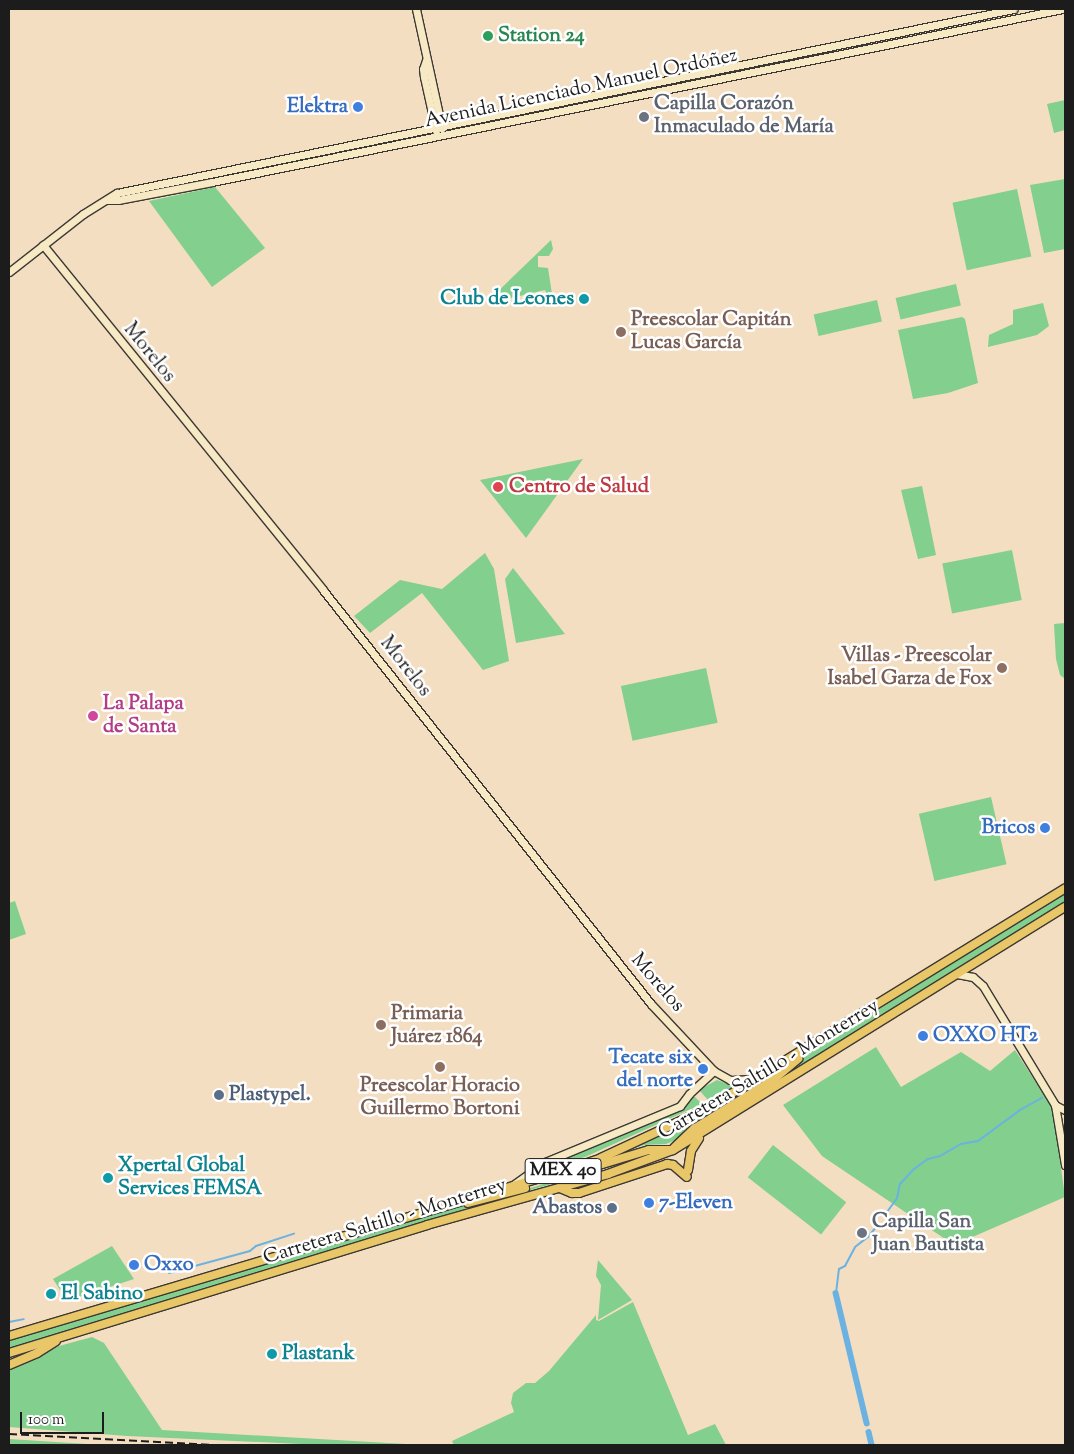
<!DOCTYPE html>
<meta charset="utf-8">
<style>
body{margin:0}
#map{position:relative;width:1074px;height:1454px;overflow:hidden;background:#f4dec1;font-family:"Sorts Mill Goudy",serif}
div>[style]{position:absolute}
.green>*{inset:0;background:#82cf8e;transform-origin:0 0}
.stream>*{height:2px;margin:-1px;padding:0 1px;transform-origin:1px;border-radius:1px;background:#6bb2e2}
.canal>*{height:5.5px;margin:-2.75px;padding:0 2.75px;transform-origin:2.75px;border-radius:2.75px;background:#6bb2e2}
.roads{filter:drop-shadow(1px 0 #3c3935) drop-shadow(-1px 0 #3c3935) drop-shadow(0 1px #3c3935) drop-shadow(0 -1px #3c3935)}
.secondary>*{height:7px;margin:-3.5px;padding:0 3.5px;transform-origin:3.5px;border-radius:3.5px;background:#f6e9c3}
.primary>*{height:8px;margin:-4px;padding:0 4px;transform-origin:4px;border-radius:4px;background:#e9c769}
.rail>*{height:2px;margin-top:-1px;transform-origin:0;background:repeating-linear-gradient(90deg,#1c1c1c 0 8px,transparent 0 12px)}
.dots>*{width:14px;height:14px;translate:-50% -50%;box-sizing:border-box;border:2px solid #fff;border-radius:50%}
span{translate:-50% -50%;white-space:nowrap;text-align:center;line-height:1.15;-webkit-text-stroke:5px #fff;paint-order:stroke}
.shield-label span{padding:1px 4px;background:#fff;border:1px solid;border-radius:4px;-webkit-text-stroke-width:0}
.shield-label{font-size:19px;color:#1c1c1c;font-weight:700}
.leisure-label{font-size:20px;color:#27864d;font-weight:700}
.left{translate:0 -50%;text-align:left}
.street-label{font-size:20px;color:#1c1c1c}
.worship-label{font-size:20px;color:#5b616d;font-weight:700}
.shop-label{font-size:20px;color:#366cbe;font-weight:700}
.right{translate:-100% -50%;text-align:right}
.culture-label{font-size:20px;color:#0d838f;font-weight:700}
.education-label{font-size:20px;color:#785e54;font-weight:700}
.health-label{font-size:20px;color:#be3a42;font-weight:700}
.hotel-label{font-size:20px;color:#b23c85;font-weight:700}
.service-label{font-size:20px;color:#4e5e75;font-weight:700}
.frame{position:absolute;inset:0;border:10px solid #1c1c1c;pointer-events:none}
.scale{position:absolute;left:20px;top:1412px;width:84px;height:22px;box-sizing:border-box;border:2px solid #1c1c1c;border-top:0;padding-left:6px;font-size:15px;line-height:18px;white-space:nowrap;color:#1c1c1c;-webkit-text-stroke:4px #fff;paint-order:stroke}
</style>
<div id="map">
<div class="green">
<div style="clip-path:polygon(1065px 100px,1065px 130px,1054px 133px,1047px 104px)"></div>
<div style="clip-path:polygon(1065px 179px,1065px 249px,1044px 253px,1030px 185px)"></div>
<div style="clip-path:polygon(215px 187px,265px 248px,212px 287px,149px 201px)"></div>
<div style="left:1017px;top:189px;width:69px;height:66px;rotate:78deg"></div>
<div style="clip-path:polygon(551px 240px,553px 249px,549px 256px,538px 256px,538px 267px,548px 268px,552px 294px,547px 295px,545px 290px,490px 303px,489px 300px)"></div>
<div style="left:956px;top:284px;width:22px;height:62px;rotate:77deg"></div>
<div style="left:877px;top:300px;width:22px;height:65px;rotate:77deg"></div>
<div style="clip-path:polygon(1043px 303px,1049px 326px,1037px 335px,988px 347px,989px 335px,1013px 324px,1013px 310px)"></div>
<div style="clip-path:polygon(962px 317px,965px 319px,978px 383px,948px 393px,913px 399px,898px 330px)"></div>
<div style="clip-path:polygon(583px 459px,526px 538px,480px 480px)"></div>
<div style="clip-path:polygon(922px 486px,936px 555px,918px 559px,901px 490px)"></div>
<div style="left:1012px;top:550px;width:51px;height:71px;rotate:79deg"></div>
<div style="clip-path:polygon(485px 553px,494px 569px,509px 661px,483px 670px,422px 593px,370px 633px,354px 616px,400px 580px,442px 589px)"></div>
<div style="clip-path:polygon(513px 568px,565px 634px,516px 643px,505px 579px)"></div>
<div style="clip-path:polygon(1065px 623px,1065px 679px,1060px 675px,1056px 659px,1054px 624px)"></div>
<div style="left:706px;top:668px;width:56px;height:87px;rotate:78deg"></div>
<div style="left:991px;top:797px;width:69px;height:74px;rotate:77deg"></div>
<div style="clip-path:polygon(1065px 892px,1065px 901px,886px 1015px,703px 1126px,782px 1076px,811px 1052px)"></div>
<div style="clip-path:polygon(15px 901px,26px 934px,9px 940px,9px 903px)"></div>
<div style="clip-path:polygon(876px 1047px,901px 1087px,961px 1052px,990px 1071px,1015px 1050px,1053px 1109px,1065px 1197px,954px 1245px,822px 1156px,783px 1105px)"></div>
<div style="clip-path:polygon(717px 1080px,734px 1086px,708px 1100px,699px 1090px)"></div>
<div style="clip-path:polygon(754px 1088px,685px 1129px,678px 1139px,666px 1144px,644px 1145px,615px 1155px,661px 1135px)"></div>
<div style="clip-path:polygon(689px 1097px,695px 1097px,702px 1104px,585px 1157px,543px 1169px,545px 1165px,679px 1109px,687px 1105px)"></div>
<div style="left:773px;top:1145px;width:93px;height:41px;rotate:38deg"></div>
<div style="clip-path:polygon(643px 1155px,624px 1163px,420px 1222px,9px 1348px,9px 1340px,446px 1209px,489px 1200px)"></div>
<div style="clip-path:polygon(112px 1246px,134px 1279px,67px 1301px,53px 1279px)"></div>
<div style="clip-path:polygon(598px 1260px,632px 1300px,598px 1320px,601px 1285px,596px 1276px)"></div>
<div style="clip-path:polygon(633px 1302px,688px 1435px,715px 1424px,726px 1445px,454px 1445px,452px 1441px,514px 1412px,511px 1403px,513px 1393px,526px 1383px,535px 1383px,549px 1371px,596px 1315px,596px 1320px,599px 1321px)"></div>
<div style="clip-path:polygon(92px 1337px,104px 1343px,162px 1430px,423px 1445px,322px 1445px,127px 1436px,9px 1427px,9px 1369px,59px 1346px)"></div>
<div style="clip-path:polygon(9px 1439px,103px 1445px,126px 1445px,9px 1445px)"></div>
</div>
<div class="stream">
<div style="left:887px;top:1212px;width:17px;rotate:-54deg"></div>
<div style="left:897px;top:1198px;width:14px;rotate:-78deg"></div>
<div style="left:900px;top:1184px;width:21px;rotate:-47deg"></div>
<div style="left:914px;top:1169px;width:17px;rotate:-36deg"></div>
<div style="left:928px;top:1159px;width:12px;rotate:-14deg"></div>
<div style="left:940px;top:1156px;width:24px;rotate:-30deg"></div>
<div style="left:961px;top:1144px;width:17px;rotate:-10deg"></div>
<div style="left:978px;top:1141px;width:52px;rotate:-36.4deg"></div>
<div style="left:1020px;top:1110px;width:25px;rotate:-29deg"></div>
<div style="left:169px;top:1273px;width:84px;rotate:-15.2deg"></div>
<div style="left:250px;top:1251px;width:8px;rotate:-40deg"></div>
<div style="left:256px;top:1246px;width:40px;rotate:-18deg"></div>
<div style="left:836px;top:1293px;width:24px;rotate:-83deg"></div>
<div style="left:839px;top:1269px;width:7px;rotate:-27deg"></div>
<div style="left:845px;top:1266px;width:21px;rotate:-62deg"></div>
<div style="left:855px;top:1247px;width:16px;rotate:-38deg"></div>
<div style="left:868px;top:1237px;width:14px;rotate:-51deg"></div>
<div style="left:9px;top:1322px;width:15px;rotate:-11deg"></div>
</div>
<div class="canal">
<div style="left:836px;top:1293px;width:134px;rotate:76.6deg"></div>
<div style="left:869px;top:1432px;width:13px;rotate:77deg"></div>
</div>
<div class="roads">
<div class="secondary">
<div style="left:416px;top:9px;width:122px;rotate:77.7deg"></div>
<div style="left:426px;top:60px;width:9px;rotate:108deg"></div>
<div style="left:423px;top:69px;width:8px;rotate:83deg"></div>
<div style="left:424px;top:77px;width:55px;rotate:77.5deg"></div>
<div style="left:107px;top:200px;width:11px"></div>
<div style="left:118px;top:200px;width:96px;rotate:-10.8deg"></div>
<div style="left:212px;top:182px;width:867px;rotate:-11.5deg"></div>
<div style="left:43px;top:245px;width:444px;rotate:50.9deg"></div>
<div style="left:323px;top:590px;width:528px;rotate:51.61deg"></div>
<div style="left:651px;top:1004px;width:92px;rotate:46.8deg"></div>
<div style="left:714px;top:1071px;width:18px;rotate:29deg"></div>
<div style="left:730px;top:1080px;width:26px;rotate:-2deg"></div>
<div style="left:9px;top:272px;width:94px;rotate:-38.1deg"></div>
<div style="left:83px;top:214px;width:40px;rotate:-32deg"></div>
<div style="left:117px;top:193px;width:915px;rotate:-11.6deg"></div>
<div style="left:957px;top:974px;width:16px;rotate:11deg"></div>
<div style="left:973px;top:977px;width:13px;rotate:42deg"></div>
<div style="left:983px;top:986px;width:139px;rotate:58.8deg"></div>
<div style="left:1055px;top:1105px;width:61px;rotate:80.5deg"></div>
<div style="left:1055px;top:1105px;width:11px;rotate:27deg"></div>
<div style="left:510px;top:1187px;width:43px;rotate:-35.5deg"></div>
<div style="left:545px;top:1162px;width:146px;rotate:-22.5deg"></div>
<div style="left:680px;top:1106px;width:15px;rotate:-53deg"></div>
<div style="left:689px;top:1094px;width:34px;rotate:-43deg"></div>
</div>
<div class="primary">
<div style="left:674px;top:1148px;width:28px;rotate:-44deg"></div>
<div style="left:694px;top:1129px;width:93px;rotate:-31.8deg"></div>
<div style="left:773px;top:1080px;width:33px;rotate:-40deg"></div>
<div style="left:688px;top:1170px;width:19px;rotate:-81deg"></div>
<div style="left:691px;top:1151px;width:15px;rotate:-58deg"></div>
<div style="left:576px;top:1172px;width:76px;rotate:-16.8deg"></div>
<div style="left:649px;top:1150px;width:22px"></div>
<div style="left:560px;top:1188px;width:13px;rotate:23deg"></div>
<div style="left:572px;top:1193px;width:7px"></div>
<div style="left:579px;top:1193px;width:93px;rotate:-18.2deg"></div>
<div style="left:667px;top:1164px;width:6px;rotate:9deg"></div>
<div style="left:673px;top:1165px;width:18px;rotate:41deg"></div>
<div style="left:468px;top:1203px;width:59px;rotate:-14.7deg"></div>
<div style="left:9px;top:1336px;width:582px;rotate:-16.57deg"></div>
<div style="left:567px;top:1170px;width:36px;rotate:-19deg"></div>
<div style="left:601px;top:1158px;width:118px;rotate:-25deg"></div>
<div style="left:708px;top:1108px;width:419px;rotate:-31.6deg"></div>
<div style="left:9px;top:1353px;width:437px;rotate:-17deg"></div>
<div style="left:427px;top:1225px;width:188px;rotate:-15.7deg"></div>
<div style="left:608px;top:1174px;width:69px;rotate:-20.3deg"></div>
<div style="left:673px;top:1150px;width:461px;rotate:-31.8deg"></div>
<div style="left:9px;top:1365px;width:30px;rotate:-23deg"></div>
<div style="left:37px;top:1353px;width:22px;rotate:-32deg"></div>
</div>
</div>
<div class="rail">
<div style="left:9px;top:1434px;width:205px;rotate:3.1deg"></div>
</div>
<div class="dots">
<div style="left:488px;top:36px;background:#2e9e5b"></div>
<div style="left:358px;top:107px;background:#3f7fe0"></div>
<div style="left:644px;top:117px;background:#6b7280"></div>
<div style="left:584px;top:299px;background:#0f9aa8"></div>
<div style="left:621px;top:332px;background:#8d6e63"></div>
<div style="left:498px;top:487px;background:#e0444e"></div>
<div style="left:1002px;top:668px;background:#8d6e63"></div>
<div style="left:93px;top:716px;background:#d1479c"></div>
<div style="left:1045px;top:828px;background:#3f7fe0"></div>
<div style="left:381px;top:1025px;background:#8d6e63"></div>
<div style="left:923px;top:1036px;background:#3f7fe0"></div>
<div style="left:440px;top:1067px;background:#8d6e63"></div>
<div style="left:703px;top:1069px;background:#3f7fe0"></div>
<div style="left:219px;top:1095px;background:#5c6f8a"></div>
<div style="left:108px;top:1178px;background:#0f9aa8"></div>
<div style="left:649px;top:1203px;background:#3f7fe0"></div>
<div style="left:612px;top:1208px;background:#5c6f8a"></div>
<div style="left:862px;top:1233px;background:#6b7280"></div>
<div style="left:134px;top:1265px;background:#3f7fe0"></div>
<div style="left:51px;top:1294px;background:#0f9aa8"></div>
<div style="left:272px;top:1354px;background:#0f9aa8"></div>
</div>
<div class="shield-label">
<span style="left:563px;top:1171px">MEX 40</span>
</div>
<div class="leisure-label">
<span class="left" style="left:498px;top:36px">Station 24</span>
</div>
<div class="street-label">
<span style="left:581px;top:89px;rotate:-12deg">Avenida Licenciado Manuel Ordóñez</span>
<span style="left:149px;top:353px;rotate:51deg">Morelos</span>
<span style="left:405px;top:667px;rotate:52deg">Morelos</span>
<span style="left:657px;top:983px;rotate:49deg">Morelos</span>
<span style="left:769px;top:1070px;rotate:-31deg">Carretera Saltillo - Monterrey</span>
<span style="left:385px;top:1222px;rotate:-17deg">Carretera Saltillo - Monterrey</span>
</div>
<div class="worship-label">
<span class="left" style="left:654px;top:116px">Capilla Corazón<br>Inmaculado de María</span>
<span class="left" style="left:872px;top:1234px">Capilla San<br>Juan Bautista</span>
</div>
<div class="shop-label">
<span class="right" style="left:348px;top:107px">Elektra</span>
<span class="right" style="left:1035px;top:828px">Bricos</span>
<span class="left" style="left:933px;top:1036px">OXXO HT2</span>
<span class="right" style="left:693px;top:1070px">Tecate six<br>del norte</span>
<span class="left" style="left:659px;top:1203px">7-Eleven</span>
<span class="left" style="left:144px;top:1265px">Oxxo</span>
</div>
<div class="culture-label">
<span class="right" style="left:574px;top:299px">Club de Leones</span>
<span class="left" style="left:118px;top:1178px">Xpertal Global<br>Services FEMSA</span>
<span class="left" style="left:61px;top:1294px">El Sabino</span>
<span class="left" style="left:282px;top:1354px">Plastank</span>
</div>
<div class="education-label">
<span class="left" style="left:631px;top:332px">Preescolar Capitán<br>Lucas García</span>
<span class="right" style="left:992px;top:668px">Villas - Preescolar<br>Isabel Garza de Fox</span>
<span class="left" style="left:391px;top:1026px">Primaria<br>Juárez 1864</span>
<span style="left:440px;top:1098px">Preescolar Horacio<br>Guillermo Bortoni</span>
</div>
<div class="health-label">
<span class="left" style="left:509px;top:487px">Centro de Salud</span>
</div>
<div class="hotel-label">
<span class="left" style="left:103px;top:716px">La Palapa<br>de Santa</span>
</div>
<div class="service-label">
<span class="left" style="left:229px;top:1095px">Plastypel.</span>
<span class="right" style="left:602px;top:1208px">Abastos</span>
</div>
<div class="frame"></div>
<div class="scale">100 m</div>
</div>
